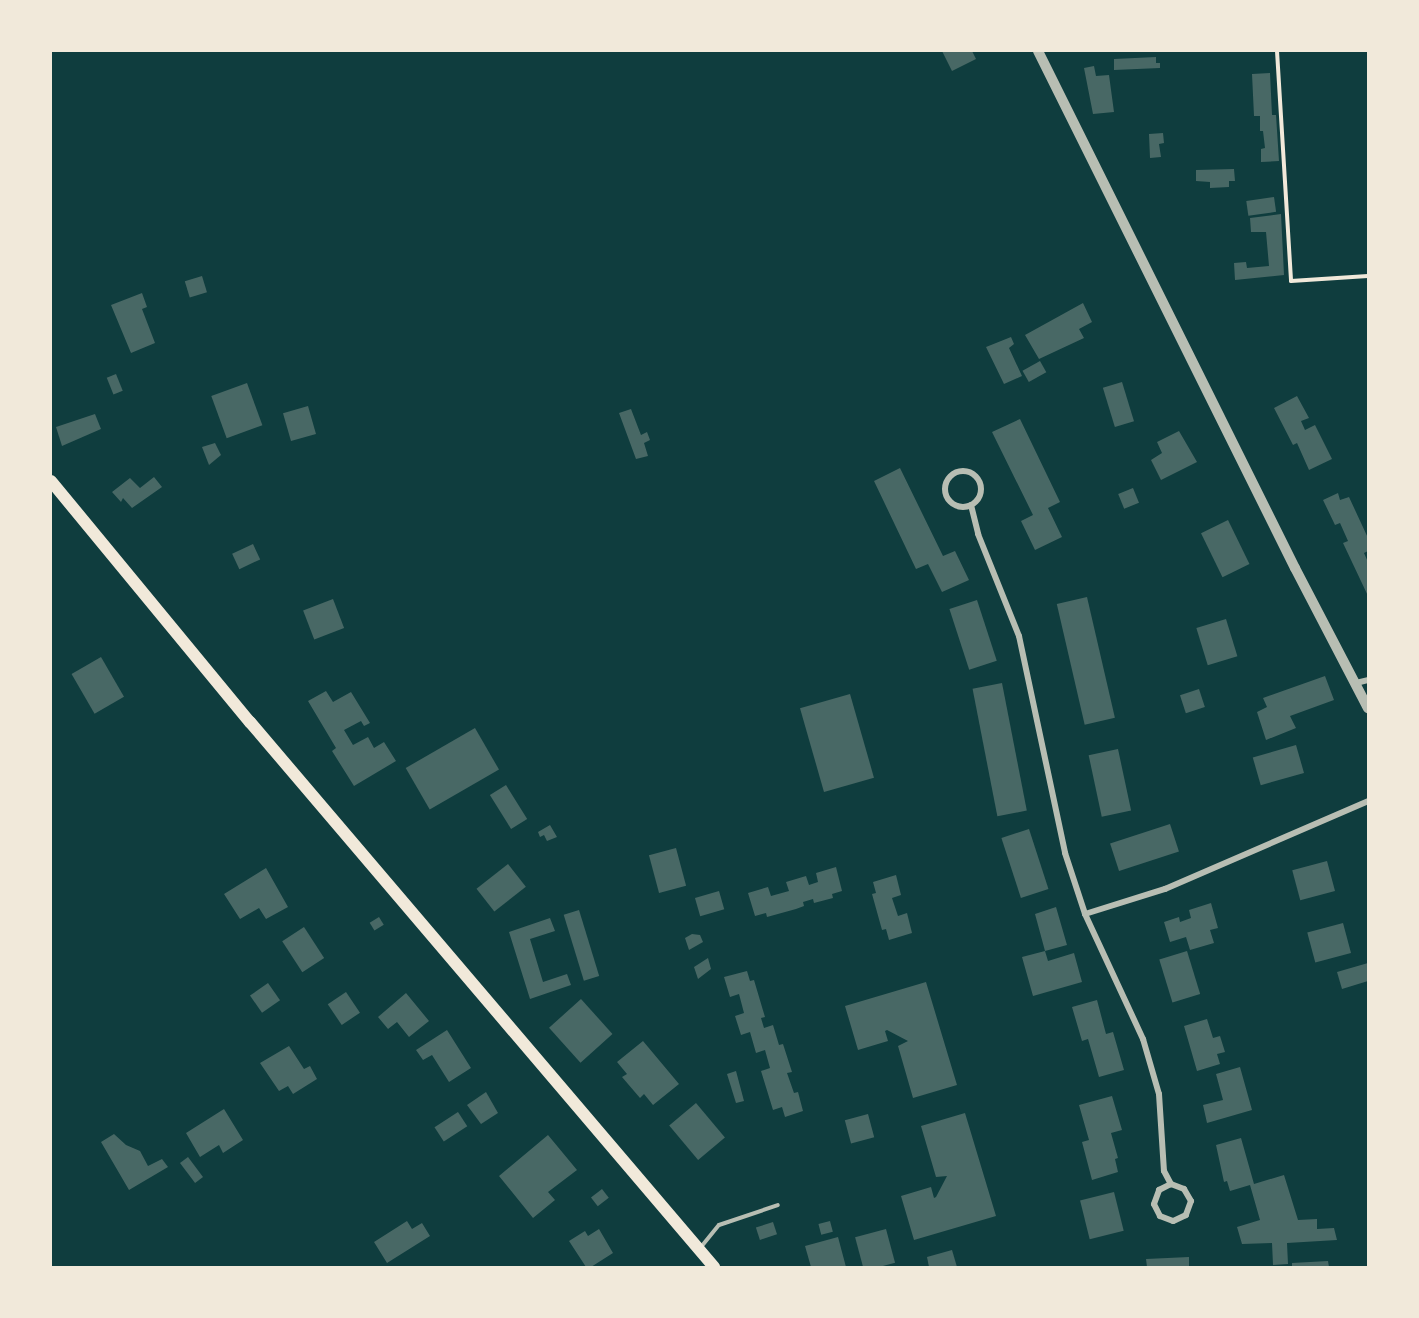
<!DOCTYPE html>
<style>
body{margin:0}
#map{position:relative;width:1419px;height:1318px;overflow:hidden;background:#0f3d3e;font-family:"Libre Baskerville",serif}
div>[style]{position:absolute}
.building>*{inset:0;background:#486865;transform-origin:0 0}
.path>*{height:4px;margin:-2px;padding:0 2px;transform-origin:2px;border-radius:2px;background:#f1e9da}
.service>*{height:4px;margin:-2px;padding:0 2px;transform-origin:2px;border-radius:2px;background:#b8beb3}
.minor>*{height:6px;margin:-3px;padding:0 3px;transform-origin:3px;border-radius:3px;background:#b8beb3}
.minor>.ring{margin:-3px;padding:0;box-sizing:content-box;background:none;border:6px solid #b8beb3;border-radius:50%}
.tertiary>*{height:10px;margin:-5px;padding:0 5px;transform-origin:5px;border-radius:5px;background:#b8beb3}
.secondary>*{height:12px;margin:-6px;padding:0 6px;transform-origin:6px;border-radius:6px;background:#f1e9da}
span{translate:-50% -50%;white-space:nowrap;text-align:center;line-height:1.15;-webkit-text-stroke:6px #f1e9da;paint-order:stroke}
.frame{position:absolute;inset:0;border:52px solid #f1e9da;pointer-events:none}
</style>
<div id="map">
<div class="building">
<div style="clip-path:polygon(942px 51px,972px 51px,976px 59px,952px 71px)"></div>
<div style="clip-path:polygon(1156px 57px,1156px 63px,1160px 63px,1160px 68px,1114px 70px,1114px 59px)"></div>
<div style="clip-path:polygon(1094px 66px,1096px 76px,1109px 75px,1114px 112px,1093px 114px,1084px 68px)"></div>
<div style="clip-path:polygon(1270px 73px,1272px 115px,1276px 115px,1279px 161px,1261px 162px,1261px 149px,1265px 148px,1263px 131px,1260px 131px,1260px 116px,1254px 116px,1252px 74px)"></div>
<div style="clip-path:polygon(1163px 133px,1164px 143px,1159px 144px,1161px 157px,1150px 158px,1149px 134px)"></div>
<div style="clip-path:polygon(1234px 169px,1235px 181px,1229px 181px,1229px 187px,1210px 188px,1210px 182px,1196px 181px,1196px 170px)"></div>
<div style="left:1274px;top:197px;width:15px;height:28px;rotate:82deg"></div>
<div style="clip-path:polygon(1281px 214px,1284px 275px,1235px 280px,1234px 263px,1246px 262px,1247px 268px,1269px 266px,1266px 232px,1251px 232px,1250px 218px)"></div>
<div style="left:202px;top:276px;width:17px;height:18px;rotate:73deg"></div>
<div style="clip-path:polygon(142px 293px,147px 307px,142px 309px,155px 343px,131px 353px,111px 305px)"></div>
<div style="clip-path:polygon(1083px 303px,1092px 322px,1079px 329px,1084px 338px,1039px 359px,1025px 335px)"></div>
<div style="clip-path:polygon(1011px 337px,1014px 344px,1009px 348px,1022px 376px,1004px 384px,986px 347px)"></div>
<div style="left:1040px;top:361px;width:13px;height:20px;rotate:61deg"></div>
<div style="left:116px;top:374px;width:18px;height:10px;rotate:68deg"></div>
<div style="left:1122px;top:382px;width:41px;height:20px;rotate:73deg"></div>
<div style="left:247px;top:383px;width:45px;height:38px;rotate:70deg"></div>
<div style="clip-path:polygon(1297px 396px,1309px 418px,1301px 421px,1305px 430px,1315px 425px,1332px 459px,1309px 470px,1297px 443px,1293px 445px,1274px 408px)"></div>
<div style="left:308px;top:406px;width:29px;height:26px;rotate:74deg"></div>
<div style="clip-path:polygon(631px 409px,641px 435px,647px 432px,650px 440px,644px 443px,648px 456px,636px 459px,619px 413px)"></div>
<div style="clip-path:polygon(95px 414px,101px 429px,62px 446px,56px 427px)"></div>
<div style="clip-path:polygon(1020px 419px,1060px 502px,1048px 508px,1062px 537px,1035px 550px,1021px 521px,1033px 515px,992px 432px)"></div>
<div style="clip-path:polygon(1179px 431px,1197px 462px,1161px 480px,1151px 460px,1162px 453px,1157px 442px)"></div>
<div style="clip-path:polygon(215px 443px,221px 455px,209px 465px,202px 447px)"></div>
<div style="clip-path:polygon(900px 468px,943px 556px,955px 551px,969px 580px,942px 592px,928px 564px,916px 569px,874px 481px)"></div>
<div style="clip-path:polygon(154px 477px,162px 487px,132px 508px,123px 498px,121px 502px,112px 492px,130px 478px,140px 488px)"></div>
<div style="left:1133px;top:488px;width:16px;height:16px;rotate:68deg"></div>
<div style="clip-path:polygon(1338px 493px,1340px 500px,1349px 497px,1368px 538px,1368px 551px,1364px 553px,1368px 562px,1368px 596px,1343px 543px,1348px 541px,1340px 523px,1335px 525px,1323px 500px)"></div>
<div style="left:1228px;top:520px;width:49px;height:30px;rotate:64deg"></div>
<div style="left:253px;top:544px;width:17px;height:23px;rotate:65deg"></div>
<div style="left:1087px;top:597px;width:124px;height:31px;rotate:77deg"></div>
<div style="left:333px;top:599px;width:31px;height:32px;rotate:69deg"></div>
<div style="left:977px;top:600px;width:64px;height:29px;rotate:72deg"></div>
<div style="left:1226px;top:619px;width:39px;height:31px;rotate:73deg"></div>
<div style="left:101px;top:657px;width:46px;height:34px;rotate:60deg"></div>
<div style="clip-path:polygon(1325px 676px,1334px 700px,1290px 716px,1296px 728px,1266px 740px,1257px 712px,1267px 707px,1263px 698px)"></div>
<div style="left:1002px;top:683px;width:130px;height:30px;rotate:79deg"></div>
<div style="left:1199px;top:689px;width:19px;height:20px;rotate:72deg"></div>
<div style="clip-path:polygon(326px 691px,333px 702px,351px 692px,370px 723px,364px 726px,361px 721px,344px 730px,353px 745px,368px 737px,374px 748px,384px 742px,396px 761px,354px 786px,332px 751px,336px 748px,308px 701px)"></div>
<div style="left:850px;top:694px;width:87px;height:52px;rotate:74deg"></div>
<div style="left:475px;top:728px;width:48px;height:80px;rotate:60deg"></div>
<div style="left:1296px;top:745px;width:29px;height:45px;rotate:74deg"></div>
<div style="left:1118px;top:749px;width:63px;height:30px;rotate:78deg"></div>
<div style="left:506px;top:785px;width:40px;height:19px;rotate:58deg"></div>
<div style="left:1170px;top:824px;width:29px;height:63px;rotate:72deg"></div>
<div style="clip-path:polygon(550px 825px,557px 837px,547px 841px,544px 835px,540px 837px,538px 832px)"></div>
<div style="left:1029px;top:829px;width:63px;height:29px;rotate:72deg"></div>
<div style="left:676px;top:848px;width:39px;height:28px;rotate:75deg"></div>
<div style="left:1327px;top:861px;width:31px;height:36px;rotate:75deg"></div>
<div style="left:508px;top:864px;width:29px;height:40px;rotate:52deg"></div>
<div style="clip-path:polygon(836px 867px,842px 891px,832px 894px,833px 898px,814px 903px,813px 899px,803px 902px,804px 906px,796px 909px,767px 917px,766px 913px,755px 916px,748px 893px,768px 887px,771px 896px,789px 891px,786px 882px,806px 876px,809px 885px,818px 882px,816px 873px)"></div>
<div style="clip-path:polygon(266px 868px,288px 907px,266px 919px,259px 908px,240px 919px,224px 894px)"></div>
<div style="clip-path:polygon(896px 875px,901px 895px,892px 898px,898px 916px,907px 913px,912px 933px,889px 940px,886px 929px,882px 930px,872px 894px,876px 893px,873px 882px)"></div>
<div style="left:719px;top:891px;width:19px;height:25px;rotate:74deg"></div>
<div style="clip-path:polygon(1211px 903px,1218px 928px,1210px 930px,1214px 943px,1190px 950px,1186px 937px,1170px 942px,1164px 922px,1179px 917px,1180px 922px,1191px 918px,1189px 910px)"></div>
<div style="clip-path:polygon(1056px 907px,1067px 945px,1045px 951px,1048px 961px,1074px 953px,1082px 982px,1033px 996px,1022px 957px,1045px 951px,1035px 914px)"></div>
<div style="left:579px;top:910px;width:69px;height:16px;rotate:73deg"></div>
<div style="left:379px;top:917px;width:9px;height:11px;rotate:58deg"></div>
<div style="clip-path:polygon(550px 918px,555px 931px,530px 939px,543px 982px,567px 974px,571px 985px,530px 999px,509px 932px)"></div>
<div style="left:1343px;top:923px;width:31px;height:37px;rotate:75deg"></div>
<div style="left:304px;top:927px;width:37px;height:26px;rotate:57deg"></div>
<div style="clip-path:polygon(692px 934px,700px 935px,703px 942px,689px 950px,685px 938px)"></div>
<div style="left:1187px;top:951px;width:45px;height:29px;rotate:73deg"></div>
<div style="clip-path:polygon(708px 958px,711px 969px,698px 979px,694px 967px)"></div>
<div style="clip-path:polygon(1368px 963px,1368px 981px,1342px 989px,1337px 972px)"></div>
<div style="clip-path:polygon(747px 971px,750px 981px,754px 980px,765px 1017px,761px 1018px,764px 1028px,773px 1025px,779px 1045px,783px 1044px,792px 1072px,787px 1073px,794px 1093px,798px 1092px,803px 1111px,785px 1117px,782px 1107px,773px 1110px,761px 1071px,770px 1068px,765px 1050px,756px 1053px,750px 1032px,741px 1035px,735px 1016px,744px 1013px,739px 994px,730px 997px,724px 977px)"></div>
<div style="clip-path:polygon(926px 982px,957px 1085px,913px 1098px,898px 1046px,908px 1041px,887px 1030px,885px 1031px,888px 1041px,858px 1050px,845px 1006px)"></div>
<div style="left:268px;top:983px;width:21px;height:22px;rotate:55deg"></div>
<div style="left:346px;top:992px;width:25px;height:22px;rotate:56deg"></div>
<div style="clip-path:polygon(406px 993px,429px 1021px,409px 1037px,397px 1022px,388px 1029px,378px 1017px)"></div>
<div style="left:581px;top:999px;width:47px;height:43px;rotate:48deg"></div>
<div style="clip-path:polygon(1097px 1000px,1106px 1034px,1113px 1032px,1124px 1070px,1099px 1077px,1088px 1039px,1082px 1041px,1072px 1007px)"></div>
<div style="clip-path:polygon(1207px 1019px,1213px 1038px,1220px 1036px,1225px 1052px,1217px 1054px,1220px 1064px,1197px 1071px,1184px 1026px)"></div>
<div style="clip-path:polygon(447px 1030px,471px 1068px,449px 1082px,432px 1055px,423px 1060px,416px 1050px)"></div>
<div style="clip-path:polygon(643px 1041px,679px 1084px,653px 1105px,644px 1094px,640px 1098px,622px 1077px,627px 1074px,617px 1062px)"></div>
<div style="clip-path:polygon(289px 1046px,304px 1069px,310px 1066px,317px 1079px,293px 1094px,288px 1086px,279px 1091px,260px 1063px)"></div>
<div style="clip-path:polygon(1240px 1067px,1252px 1110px,1207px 1123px,1203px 1105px,1223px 1100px,1216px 1074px)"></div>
<div style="clip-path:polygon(736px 1071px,744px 1101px,736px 1103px,727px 1074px)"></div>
<div style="clip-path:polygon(486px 1092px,498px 1113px,481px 1124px,467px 1105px)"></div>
<div style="clip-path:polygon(1112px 1096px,1122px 1130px,1111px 1133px,1118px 1158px,1115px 1159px,1118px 1172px,1092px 1180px,1082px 1142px,1089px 1140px,1079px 1105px)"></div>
<div style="left:696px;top:1103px;width:45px;height:35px;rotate:50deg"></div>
<div style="clip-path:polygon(224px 1109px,243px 1140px,223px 1153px,219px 1145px,200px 1157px,186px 1133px)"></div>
<div style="left:458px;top:1112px;width:17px;height:28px;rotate:57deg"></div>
<div style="clip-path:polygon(965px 1113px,996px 1216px,914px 1240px,901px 1196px,931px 1187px,934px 1198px,936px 1197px,947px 1176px,936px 1177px,921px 1126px)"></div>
<div style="left:868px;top:1114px;width:24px;height:24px;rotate:75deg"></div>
<div style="clip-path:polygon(114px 1134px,126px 1145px,140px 1151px,148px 1166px,162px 1159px,168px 1167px,129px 1190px,101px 1142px)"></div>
<div style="clip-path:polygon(548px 1135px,577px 1170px,548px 1192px,555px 1200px,533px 1218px,499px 1176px)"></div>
<div style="clip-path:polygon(1241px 1138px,1254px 1184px,1284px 1175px,1298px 1220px,1317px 1219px,1317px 1229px,1334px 1228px,1337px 1240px,1287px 1243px,1288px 1264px,1273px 1265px,1272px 1243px,1242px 1244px,1237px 1227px,1260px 1220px,1250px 1185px,1230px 1191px,1227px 1181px,1224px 1182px,1216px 1145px)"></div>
<div style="left:188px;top:1157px;width:25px;height:10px;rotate:53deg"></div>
<div style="left:602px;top:1189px;width:11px;height:14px;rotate:52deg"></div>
<div style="left:1114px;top:1192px;width:40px;height:35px;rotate:76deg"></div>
<div style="clip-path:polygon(407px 1221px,412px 1229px,422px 1223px,430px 1236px,387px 1263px,374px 1242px)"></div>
<div style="left:830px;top:1221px;width:11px;height:12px;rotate:75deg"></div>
<div style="left:773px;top:1222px;width:13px;height:18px;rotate:72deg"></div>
<div style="clip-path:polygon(599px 1229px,613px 1253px,591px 1267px,586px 1267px,569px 1241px,585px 1231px,588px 1236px)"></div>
<div style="left:886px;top:1229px;width:35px;height:32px;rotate:75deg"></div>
<div style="clip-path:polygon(838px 1237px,846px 1267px,811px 1267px,805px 1246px)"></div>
<div style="clip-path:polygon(952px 1250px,957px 1267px,929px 1267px,927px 1257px)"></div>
<div style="clip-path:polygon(1189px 1257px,1189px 1267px,1147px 1267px,1146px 1259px)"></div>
<div style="clip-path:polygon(1328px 1261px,1329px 1267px,1292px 1267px,1292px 1263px)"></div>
</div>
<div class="path">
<div style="left:1277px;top:51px;width:230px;rotate:86.5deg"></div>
<div style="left:1291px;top:281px;width:77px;rotate:-3.7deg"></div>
</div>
<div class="service">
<div style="left:701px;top:1247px;width:28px;rotate:-51deg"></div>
<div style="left:719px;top:1225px;width:62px;rotate:-18.7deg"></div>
</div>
<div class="minor">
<div class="ring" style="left:945px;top:471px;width:30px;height:30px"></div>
<div style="left:971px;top:505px;width:30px;rotate:76deg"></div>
<div style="left:978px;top:534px;width:110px;rotate:68.1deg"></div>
<div style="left:1019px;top:636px;width:222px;rotate:78deg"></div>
<div style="left:1065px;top:853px;width:64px;rotate:71.8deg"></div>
<div style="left:1085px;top:914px;width:138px;rotate:65.1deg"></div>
<div style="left:1143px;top:1039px;width:57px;rotate:73.8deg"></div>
<div style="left:1159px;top:1094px;width:77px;rotate:86.3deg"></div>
<div style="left:1164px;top:1171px;width:15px;rotate:62deg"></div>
<div style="left:1171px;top:1184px;width:14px;rotate:21deg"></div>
<div style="left:1184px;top:1189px;width:14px;rotate:60deg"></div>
<div style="left:1191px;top:1201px;width:15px;rotate:110deg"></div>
<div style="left:1186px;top:1215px;width:14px;rotate:155deg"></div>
<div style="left:1173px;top:1221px;width:14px;rotate:-159deg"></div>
<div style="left:1160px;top:1216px;width:13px;rotate:-117deg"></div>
<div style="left:1154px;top:1204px;width:15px;rotate:-70deg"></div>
<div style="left:1159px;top:1190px;width:13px;rotate:-27deg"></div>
<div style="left:1356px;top:683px;width:12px;rotate:-14deg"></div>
<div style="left:1085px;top:914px;width:84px;rotate:-17.4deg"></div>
<div style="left:1165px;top:889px;width:221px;rotate:-23.4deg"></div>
</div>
<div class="tertiary">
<div style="left:1038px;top:51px;width:577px;rotate:63.57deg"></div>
<div style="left:1295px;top:568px;width:158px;rotate:62.5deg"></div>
</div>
<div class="secondary">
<div style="left:51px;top:481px;width:313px;rotate:50.5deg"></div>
<div style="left:250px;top:722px;width:716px;rotate:49.59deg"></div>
</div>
<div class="frame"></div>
</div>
